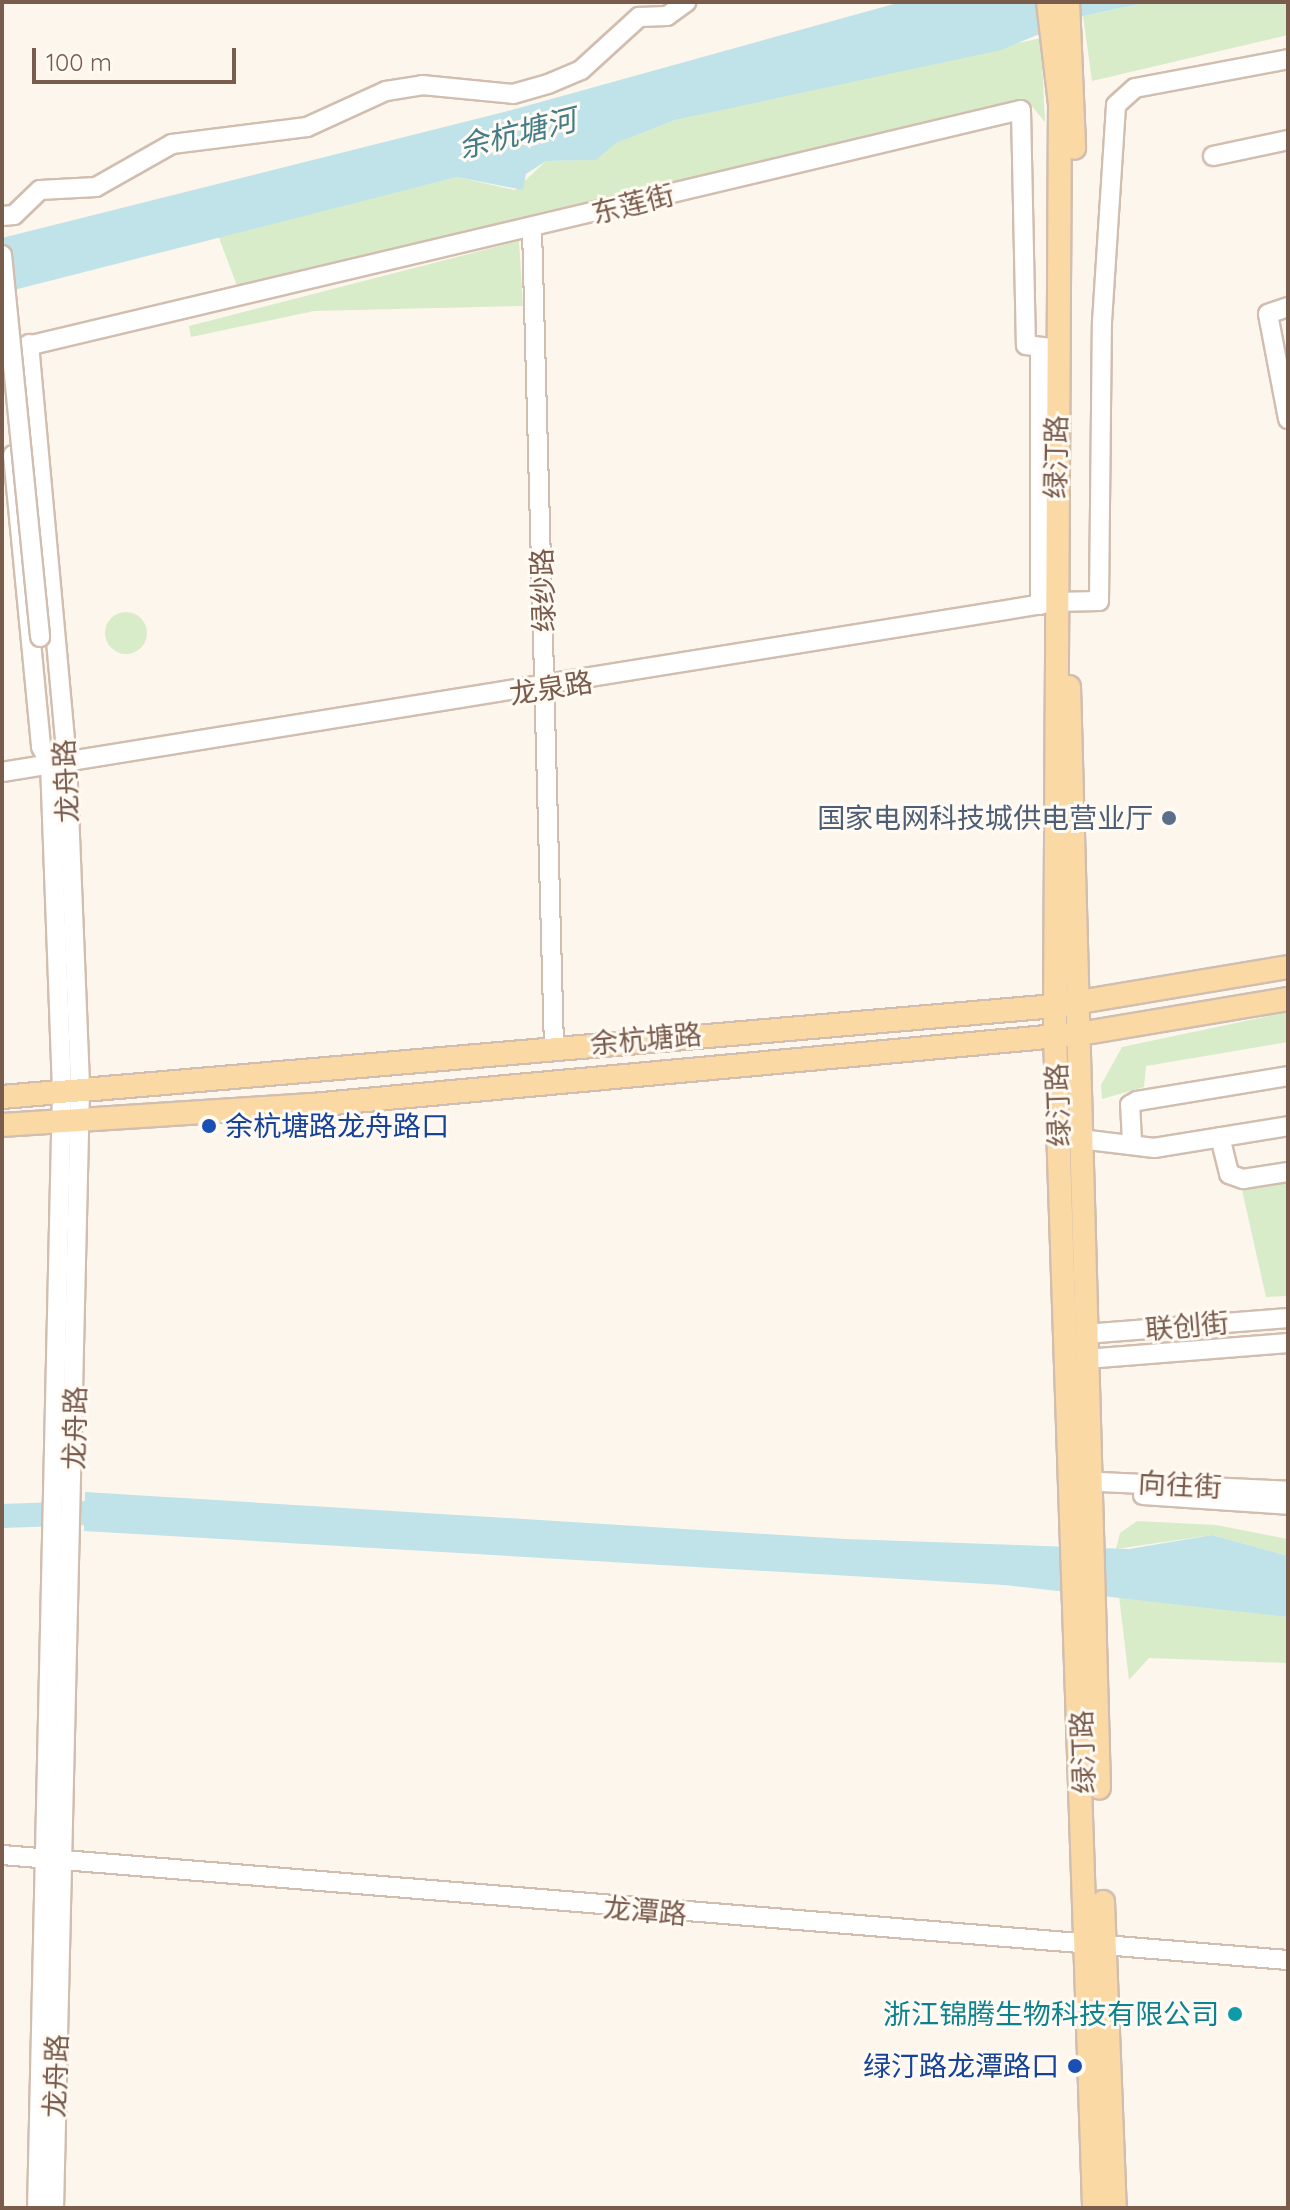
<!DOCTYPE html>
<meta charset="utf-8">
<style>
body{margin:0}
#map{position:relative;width:1290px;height:2210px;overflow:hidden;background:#fdf6ec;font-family:Quicksand,"Noto Sans SC",sans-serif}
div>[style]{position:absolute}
.green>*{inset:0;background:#d8ecc9}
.round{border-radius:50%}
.water>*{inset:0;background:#bfe3e8}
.river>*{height:24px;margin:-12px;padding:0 12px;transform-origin:12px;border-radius:12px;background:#bfe3e8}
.roads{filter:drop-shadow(2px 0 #d1beb0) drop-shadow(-2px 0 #d1beb0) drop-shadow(0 2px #d1beb0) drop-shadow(0 -2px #d1beb0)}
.minor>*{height:18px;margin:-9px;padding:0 9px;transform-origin:9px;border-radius:9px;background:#fff}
.major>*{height:22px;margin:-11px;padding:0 11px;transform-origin:11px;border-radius:11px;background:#fbd9a5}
.bridges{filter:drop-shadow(2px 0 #d1beb0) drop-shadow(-2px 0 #d1beb0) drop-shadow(0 2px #d1beb0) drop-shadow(0 -2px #d1beb0)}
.minor-bridge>*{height:18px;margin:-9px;padding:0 9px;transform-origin:9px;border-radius:9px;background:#fff}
.dots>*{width:22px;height:22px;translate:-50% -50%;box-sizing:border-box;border:4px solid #fffaf3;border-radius:50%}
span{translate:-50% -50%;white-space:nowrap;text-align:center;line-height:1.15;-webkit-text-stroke:6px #fffaf3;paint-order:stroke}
.street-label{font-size:28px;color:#7a5c4d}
.service-label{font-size:28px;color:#4e5e75}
.right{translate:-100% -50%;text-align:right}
.transit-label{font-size:28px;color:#164399}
.left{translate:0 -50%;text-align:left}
.culture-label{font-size:28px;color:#0d838f}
.water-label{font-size:30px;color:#437c86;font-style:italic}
.frame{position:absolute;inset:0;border:4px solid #7a5c4d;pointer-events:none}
.scale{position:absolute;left:32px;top:48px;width:204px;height:36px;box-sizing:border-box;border:4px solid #7a5c4d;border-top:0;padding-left:10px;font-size:24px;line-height:28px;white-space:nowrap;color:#7a5c4d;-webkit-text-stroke:6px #fffaf3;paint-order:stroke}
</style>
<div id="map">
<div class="green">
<div style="clip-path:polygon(1149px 2px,1288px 2px,1288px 35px,1092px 81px,1083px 16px)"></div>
<div style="clip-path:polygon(1041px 38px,1045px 122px,1026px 99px,237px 286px,218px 235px,457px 177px,515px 190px,546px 161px,596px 160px,615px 143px,675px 120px)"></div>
<div style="clip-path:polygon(519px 241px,523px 306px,314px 311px,191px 337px,189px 326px)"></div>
<div class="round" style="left:105px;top:612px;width:42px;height:42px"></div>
<div style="clip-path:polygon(1288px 1012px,1288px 1042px,1146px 1066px,1144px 1087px,1102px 1099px,1101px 1085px,1122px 1047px)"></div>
<div style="clip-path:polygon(1288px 1183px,1288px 1296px,1266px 1297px,1242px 1190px)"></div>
<div style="clip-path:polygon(1137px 1521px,1216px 1525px,1288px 1539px,1288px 1556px,1212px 1535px,1116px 1549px,1120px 1533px)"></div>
<div style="clip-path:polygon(1119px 1596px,1288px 1617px,1288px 1663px,1149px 1658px,1129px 1680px)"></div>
</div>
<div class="water">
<div style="clip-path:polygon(901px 2px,1149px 2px,1083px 16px,1001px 50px,675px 120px,616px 143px,596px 160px,546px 161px,526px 174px,523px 190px,457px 177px,2px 293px,2px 238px,504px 112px)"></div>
<div style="clip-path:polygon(85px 1492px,846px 1539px,1129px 1549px,1212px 1535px,1288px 1556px,1288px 1617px,1004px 1585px,84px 1531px)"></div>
</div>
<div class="river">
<div style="left:2px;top:1516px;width:114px;rotate:-2deg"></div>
</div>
<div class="roads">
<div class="minor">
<div style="left:1213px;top:156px;width:77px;rotate:-12deg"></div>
<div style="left:2px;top:216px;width:12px;rotate:-5deg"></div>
<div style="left:14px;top:215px;width:36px;rotate:-44deg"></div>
<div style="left:40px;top:190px;width:56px;rotate:-3.1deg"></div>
<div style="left:96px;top:187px;width:87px;rotate:-29.5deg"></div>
<div style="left:172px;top:144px;width:136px;rotate:-7.2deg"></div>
<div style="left:307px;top:127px;width:87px;rotate:-24.5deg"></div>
<div style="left:386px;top:91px;width:36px;rotate:-9deg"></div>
<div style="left:422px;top:85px;width:91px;rotate:5.6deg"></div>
<div style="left:513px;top:94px;width:36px;rotate:-16deg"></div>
<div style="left:548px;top:84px;width:36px;rotate:-23deg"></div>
<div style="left:581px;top:70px;width:79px;rotate:-42.4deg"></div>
<div style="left:639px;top:17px;width:28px;rotate:-2deg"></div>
<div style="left:667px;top:16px;width:24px;rotate:-36deg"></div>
<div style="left:532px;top:229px;width:818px;rotate:88.46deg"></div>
<div style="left:1288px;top:307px;width:21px;rotate:161deg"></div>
<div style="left:1268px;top:314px;width:107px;rotate:79.2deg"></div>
<div style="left:29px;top:344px;width:419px;rotate:84.8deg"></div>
<div style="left:67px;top:761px;width:328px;rotate:87.7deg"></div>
<div style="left:80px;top:1089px;width:1119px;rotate:91.33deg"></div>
<div style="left:1040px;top:347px;width:258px;rotate:90deg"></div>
<div style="left:2px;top:352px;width:1047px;rotate:-13.36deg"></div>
<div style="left:1021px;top:110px;width:235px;rotate:88.8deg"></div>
<div style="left:1026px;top:345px;width:31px;rotate:7deg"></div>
<div style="left:13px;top:455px;width:293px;rotate:84.5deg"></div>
<div style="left:41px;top:747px;width:18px;rotate:61deg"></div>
<div style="left:50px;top:763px;width:328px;rotate:87.9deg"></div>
<div style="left:62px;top:1091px;width:1117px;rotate:91.28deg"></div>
<div style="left:2px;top:772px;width:1067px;rotate:-9.17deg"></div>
<div style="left:1055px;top:602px;width:44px;rotate:-1.3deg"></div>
<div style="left:1099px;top:601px;width:279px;rotate:-89.4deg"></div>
<div style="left:1102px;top:322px;width:217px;rotate:-86.3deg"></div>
<div style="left:1116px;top:105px;width:25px;rotate:-42deg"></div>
<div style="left:1135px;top:88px;width:156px;rotate:-10.7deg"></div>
<div style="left:1220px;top:1137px;width:38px;rotate:76deg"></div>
<div style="left:1229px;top:1174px;width:15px;rotate:20deg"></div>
<div style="left:1243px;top:1179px;width:46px;rotate:-8.8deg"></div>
<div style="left:1080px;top:1139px;width:75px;rotate:6.9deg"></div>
<div style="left:1154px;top:1148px;width:136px;rotate:-9.3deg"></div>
<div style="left:1132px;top:1141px;width:36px;rotate:-93deg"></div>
<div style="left:1130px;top:1105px;width:8px;rotate:-30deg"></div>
<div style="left:1137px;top:1101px;width:153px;rotate:-9.4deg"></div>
<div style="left:1085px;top:1334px;width:204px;rotate:-4.5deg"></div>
<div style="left:1086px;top:1359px;width:203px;rotate:-4.5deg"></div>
<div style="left:1079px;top:1481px;width:209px;rotate:2.7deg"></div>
<div style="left:1143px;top:1495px;width:145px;rotate:3.9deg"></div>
<div style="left:2px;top:1855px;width:1290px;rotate:4.67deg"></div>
</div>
<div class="major">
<div style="left:1048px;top:2px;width:103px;rotate:83.3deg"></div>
<div style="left:1060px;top:104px;width:932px;rotate:90.31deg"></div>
<div style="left:1055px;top:1036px;width:1173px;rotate:88.09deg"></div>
<div style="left:1068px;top:2px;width:146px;rotate:87.6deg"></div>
<div style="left:1069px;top:687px;width:1101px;rotate:88.44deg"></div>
<div style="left:2px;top:1097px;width:1057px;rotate:-4.94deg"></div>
<div style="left:1055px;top:1006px;width:236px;rotate:-9.5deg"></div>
<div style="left:2px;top:1125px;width:311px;rotate:-3.7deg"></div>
<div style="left:312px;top:1105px;width:770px;rotate:-5.29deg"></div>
<div style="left:1079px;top:1034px;width:212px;rotate:-9.5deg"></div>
<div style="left:1103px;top:1902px;width:306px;rotate:87.8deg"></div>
</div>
</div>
<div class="bridges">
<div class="minor-bridge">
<div style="left:2px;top:255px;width:384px;rotate:84.3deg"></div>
</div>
</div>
<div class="dots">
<div style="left:1169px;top:818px;background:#5c6f8a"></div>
<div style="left:209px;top:1126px;background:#1a4fb4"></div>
<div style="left:1235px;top:2014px;background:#0f9aa8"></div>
<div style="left:1075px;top:2066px;background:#1a4fb4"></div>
</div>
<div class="street-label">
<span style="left:633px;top:204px;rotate:-14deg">东莲街</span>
<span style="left:1056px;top:457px;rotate:-89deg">绿汀路</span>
<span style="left:543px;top:590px;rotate:-92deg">绿纱路</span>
<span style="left:551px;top:688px;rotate:-9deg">龙泉路</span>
<span style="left:66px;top:781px;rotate:-93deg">龙舟路</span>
<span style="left:646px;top:1039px;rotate:-5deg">余杭塘路</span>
<span style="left:1058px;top:1105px;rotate:-92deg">绿汀路</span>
<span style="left:1187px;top:1326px;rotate:-5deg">联创街</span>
<span style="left:75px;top:1428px;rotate:-89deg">龙舟路</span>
<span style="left:1180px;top:1485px;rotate:3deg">向往街</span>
<span style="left:1083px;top:1752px;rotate:-92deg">绿汀路</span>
<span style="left:645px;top:1911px;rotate:5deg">龙潭路</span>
<span style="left:56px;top:2076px;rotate:-88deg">龙舟路</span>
</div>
<div class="service-label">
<span class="right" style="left:1153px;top:818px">国家电网科技城供电营业厅</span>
</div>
<div class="transit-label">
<span class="left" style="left:225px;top:1126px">余杭塘路龙舟路口</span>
<span class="right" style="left:1059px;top:2066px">绿汀路龙潭路口</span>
</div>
<div class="culture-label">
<span class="right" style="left:1219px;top:2014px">浙江锦腾生物科技有限公司</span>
</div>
<div class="water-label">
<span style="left:517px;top:133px;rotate:-14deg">余杭塘河</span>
</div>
<div class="frame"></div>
<div class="scale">100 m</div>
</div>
